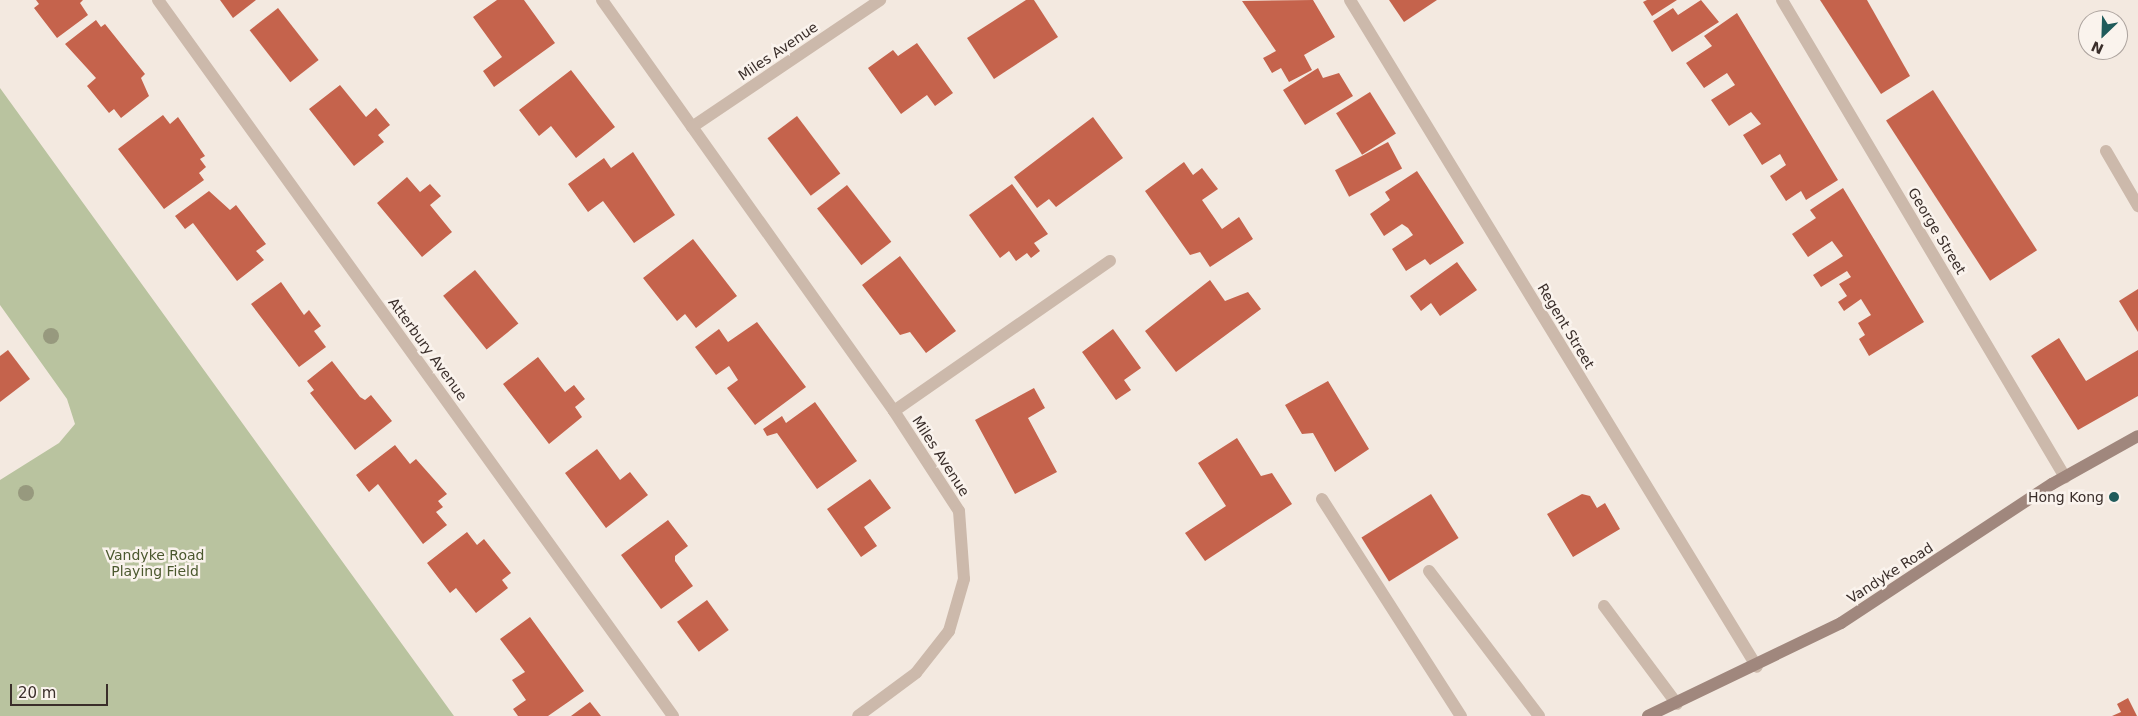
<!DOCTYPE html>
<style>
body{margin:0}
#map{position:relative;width:2138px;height:716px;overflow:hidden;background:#f3e9e0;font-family:"DejaVu Sans",sans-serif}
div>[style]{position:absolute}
.green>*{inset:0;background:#b9c39f}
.building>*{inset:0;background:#c5634c;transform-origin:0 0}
.lane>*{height:12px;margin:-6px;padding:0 6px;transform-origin:6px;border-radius:6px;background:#ccb9ab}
.street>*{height:12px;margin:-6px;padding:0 6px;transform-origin:6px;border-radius:6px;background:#ccb9ab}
.secondary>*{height:12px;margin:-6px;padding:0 6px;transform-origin:6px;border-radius:6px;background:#a0877d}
.trees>*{width:16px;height:16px;margin:-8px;border-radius:50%;background:#97997e}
.dots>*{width:14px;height:14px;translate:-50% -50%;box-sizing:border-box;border:2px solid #faf3ed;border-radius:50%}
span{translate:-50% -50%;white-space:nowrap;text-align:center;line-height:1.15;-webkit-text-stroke:5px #faf3ed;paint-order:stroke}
.street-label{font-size:14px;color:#3a2e2a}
.poi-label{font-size:14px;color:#3a2e2a}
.right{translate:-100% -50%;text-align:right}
.park-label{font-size:14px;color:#4b582e}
.north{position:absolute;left:2078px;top:10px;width:50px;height:50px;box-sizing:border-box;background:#faf3ed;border:1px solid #ada49f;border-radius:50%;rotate:204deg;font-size:14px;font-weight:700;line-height:20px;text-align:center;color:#3a2e2a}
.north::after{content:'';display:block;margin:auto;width:18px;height:22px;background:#205b5b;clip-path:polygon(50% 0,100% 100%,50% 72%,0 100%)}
.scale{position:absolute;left:10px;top:684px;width:98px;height:22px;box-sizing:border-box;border:2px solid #3a2e2a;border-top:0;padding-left:6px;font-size:15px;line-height:18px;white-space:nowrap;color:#3a2e2a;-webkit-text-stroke:4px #faf3ed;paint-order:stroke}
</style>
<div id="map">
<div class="green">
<div style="clip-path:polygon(0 88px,454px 716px,0 716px,0 480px,59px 443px,75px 424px,67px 399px,0 305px)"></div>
</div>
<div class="building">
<div style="clip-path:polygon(36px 0,83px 0,80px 3px,88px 15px,57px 38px,34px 8px,39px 4px)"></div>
<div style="clip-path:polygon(220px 0,256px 0,233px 18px)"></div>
<div style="clip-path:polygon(497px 0,524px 0,555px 43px,494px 87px,483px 71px,502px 57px,473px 17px)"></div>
<div style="clip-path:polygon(1026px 0,1034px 0,1058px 37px,994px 79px,967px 38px)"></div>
<div style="clip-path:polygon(1313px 0,1335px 37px,1304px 55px,1312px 70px,1289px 82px,1281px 68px,1272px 73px,1263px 58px,1276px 51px,1242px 1px)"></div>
<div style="clip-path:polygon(1389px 0,1437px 0,1404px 22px)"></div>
<div style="clip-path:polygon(1647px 0,1677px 0,1652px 16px,1643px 2px)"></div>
<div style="clip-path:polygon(1701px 0,1719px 22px,1672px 52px,1653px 21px,1673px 8px,1678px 15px)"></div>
<div style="clip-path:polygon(1820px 0,1867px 0,1910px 76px,1881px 94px)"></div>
<div style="left:278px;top:8px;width:66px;height:36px;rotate:52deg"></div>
<div style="clip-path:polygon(1737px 13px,1838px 180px,1806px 200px,1801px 191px,1786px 201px,1770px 176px,1786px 165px,1780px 154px,1762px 165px,1743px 135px,1761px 124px,1751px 112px,1729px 126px,1711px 100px,1735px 85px,1727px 73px,1704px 88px,1686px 63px,1712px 46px,1704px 36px)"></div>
<div style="clip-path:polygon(96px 20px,101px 27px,105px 24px,145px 74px,141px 78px,149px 96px,121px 118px,114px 109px,109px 113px,87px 86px,96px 78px,65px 44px)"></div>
<div style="clip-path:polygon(917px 43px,953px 93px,935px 106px,927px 95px,901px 114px,868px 68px,893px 50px,898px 56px)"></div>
<div style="clip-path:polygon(1318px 68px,1323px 78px,1339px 73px,1353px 96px,1305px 125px,1283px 90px)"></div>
<div style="clip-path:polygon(571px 70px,615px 127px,576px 158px,551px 126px,539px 136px,519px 110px)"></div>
<div style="clip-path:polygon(340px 85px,366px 117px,376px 108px,390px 125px,378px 135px,384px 142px,354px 166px,309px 109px)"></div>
<div style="left:1933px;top:90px;width:191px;height:56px;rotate:57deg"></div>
<div style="left:1370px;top:92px;width:49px;height:40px;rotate:58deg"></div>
<div style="clip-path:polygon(163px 115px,170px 124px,178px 117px,205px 156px,200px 159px,206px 167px,199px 173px,204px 180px,164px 209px,118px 149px)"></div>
<div style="left:797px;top:116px;width:72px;height:37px;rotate:53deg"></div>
<div style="clip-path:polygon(1093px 117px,1123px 158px,1056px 207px,1049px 199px,1037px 208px,1014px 177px)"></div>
<div style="left:1388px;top:142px;width:30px;height:60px;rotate:62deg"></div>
<div style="clip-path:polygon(633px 152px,675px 215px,634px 243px,603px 201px,588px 212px,568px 184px,604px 158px,611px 168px)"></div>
<div style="clip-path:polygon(1184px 162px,1193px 175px,1202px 168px,1218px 189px,1202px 200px,1222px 229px,1239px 217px,1253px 239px,1210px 267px,1200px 252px,1190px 255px,1145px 191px)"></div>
<div style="clip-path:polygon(1417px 171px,1464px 243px,1430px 265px,1425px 259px,1406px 271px,1392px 249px,1413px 235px,1408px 228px,1402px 224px,1384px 236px,1370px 214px,1390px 200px,1385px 192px)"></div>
<div style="clip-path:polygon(407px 177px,420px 192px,430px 184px,441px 196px,430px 205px,452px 232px,422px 257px,377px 203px)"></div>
<div style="clip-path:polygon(1012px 184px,1048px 234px,1034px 243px,1040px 251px,1031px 258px,1027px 253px,1016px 261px,1009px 251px,1000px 258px,969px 215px)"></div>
<div style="left:847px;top:185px;width:72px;height:38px;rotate:52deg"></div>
<div style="clip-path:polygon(1843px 188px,1924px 322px,1869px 356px,1859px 339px,1865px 335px,1858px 323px,1871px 315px,1861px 299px,1844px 311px,1838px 302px,1847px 296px,1839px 284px,1851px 277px,1847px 271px,1821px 287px,1813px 275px,1843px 256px,1832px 241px,1808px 257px,1792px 234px,1816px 218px,1810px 210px)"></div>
<div style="clip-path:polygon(209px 191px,230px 210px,236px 205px,266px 244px,256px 251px,264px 260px,237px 281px,193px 223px,185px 229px,175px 216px)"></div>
<div style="clip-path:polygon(693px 239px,737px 296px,696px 328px,685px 314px,677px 321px,643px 278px)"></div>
<div style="clip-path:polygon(900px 256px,956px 331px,926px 353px,910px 332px,900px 335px,862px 285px)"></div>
<div style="clip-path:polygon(1457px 262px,1477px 290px,1440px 316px,1431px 303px,1421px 311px,1410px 296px)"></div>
<div style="left:475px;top:270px;width:69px;height:41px;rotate:51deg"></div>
<div style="clip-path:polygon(1210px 280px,1225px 301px,1248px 292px,1261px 309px,1176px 372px,1145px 331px)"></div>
<div style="clip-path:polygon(281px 282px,304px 315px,309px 310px,321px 326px,314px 331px,326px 347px,299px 367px,251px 304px)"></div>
<div style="clip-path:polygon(2138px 289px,2138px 332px,2119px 301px)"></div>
<div style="clip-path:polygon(757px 322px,806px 387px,755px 425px,727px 388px,738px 380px,729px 366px,716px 375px,695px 347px,719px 329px,728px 342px)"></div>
<div style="clip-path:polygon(1113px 329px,1141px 368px,1124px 380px,1131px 390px,1116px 400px,1082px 352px)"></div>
<div style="clip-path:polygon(2059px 338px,2086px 381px,2138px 350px,2138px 396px,2078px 430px,2031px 356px)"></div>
<div style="clip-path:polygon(8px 350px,30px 379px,0 402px,0 356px)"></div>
<div style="clip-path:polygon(538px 357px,565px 392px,574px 385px,585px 399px,575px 407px,582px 417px,549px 444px,503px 384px)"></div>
<div style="clip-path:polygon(332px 361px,360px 397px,365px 400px,371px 395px,392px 421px,355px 450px,310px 393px,314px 390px,307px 381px)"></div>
<div style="clip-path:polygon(1328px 381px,1369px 449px,1335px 472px,1313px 433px,1302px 434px,1285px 405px)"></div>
<div style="clip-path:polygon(1034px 388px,1045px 408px,1028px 418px,1057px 472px,1015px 494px,975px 420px)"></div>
<div style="clip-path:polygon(815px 402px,857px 461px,817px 489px,777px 433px,767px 436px,763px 429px,782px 416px,786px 423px)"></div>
<div style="clip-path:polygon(1237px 438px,1261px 476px,1272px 473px,1292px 504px,1205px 561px,1185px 533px,1226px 506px,1198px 463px)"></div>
<div style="clip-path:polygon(395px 445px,410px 464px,416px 459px,447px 494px,438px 501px,443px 507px,436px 512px,447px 525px,423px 544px,378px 484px,369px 492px,356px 475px)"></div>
<div style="clip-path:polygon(597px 449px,620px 480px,630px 472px,648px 495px,606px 528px,565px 473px)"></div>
<div style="clip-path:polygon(870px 479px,891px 508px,864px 527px,877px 546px,861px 557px,827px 509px)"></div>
<div style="left:1431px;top:494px;width:52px;height:82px;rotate:58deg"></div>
<div style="clip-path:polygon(1582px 494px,1590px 496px,1597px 508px,1605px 503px,1620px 529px,1573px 557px,1547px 514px)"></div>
<div style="clip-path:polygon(668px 520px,688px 546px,675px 556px,675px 561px,693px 586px,661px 609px,621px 555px)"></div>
<div style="clip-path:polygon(467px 532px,477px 545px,484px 539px,511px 573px,502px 580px,508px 588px,476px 613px,456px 588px,450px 593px,427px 563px)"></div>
<div style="left:707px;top:600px;width:37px;height:37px;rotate:54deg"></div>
<div style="clip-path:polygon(530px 617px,584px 691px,548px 716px,518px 716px,513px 709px,526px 700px,512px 680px,525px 672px,500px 639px)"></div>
<div style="clip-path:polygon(2128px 698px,2137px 716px,2112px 716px,2121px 712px,2117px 704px)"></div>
<div style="clip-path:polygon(590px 702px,601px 716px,571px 716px)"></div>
</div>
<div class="lane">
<div style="left:2106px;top:151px;width:64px;rotate:59.8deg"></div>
<div style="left:1322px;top:499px;width:258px;rotate:57.4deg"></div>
<div style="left:1429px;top:571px;width:182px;rotate:52.8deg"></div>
<div style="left:1604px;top:606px;width:122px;rotate:53.3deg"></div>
</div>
<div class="street">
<div style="left:158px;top:0;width:882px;rotate:54.27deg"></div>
<div style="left:602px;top:0;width:504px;rotate:54.61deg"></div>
<div style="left:894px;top:411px;width:119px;rotate:57deg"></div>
<div style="left:959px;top:511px;width:68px;rotate:85.8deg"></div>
<div style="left:964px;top:579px;width:54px;rotate:106.1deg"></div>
<div style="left:949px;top:631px;width:53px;rotate:128.2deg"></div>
<div style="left:916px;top:673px;width:72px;rotate:143.4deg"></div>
<div style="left:1350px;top:0;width:781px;rotate:58.61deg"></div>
<div style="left:1782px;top:0;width:555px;rotate:59.32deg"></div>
<div style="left:692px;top:127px;width:227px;rotate:-34deg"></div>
<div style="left:894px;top:411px;width:263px;rotate:-34.8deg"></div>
</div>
<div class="secondary">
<div style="left:1648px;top:716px;width:214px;rotate:-25.7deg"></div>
<div style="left:1841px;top:623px;width:253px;rotate:-33.4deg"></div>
<div style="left:2052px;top:484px;width:98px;rotate:-29.2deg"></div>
</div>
<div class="trees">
<div style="left:51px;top:336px"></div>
<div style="left:26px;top:493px"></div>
</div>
<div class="dots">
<div style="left:2114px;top:497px;background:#205b5b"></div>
</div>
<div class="street-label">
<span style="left:778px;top:51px;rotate:-34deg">Miles Avenue</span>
<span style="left:1937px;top:231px;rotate:59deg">George Street</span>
<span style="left:1566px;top:326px;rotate:59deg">Regent Street</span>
<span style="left:428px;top:349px;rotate:54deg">Atterbury Avenue</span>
<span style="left:941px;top:456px;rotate:57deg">Miles Avenue</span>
<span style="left:1890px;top:573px;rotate:-33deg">Vandyke Road</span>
</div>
<div class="poi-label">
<span class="right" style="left:2104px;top:497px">Hong Kong</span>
</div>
<div class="park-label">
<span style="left:155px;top:563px">Vandyke Road<br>Playing Field</span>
</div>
<div class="north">N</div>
<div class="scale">20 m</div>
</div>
